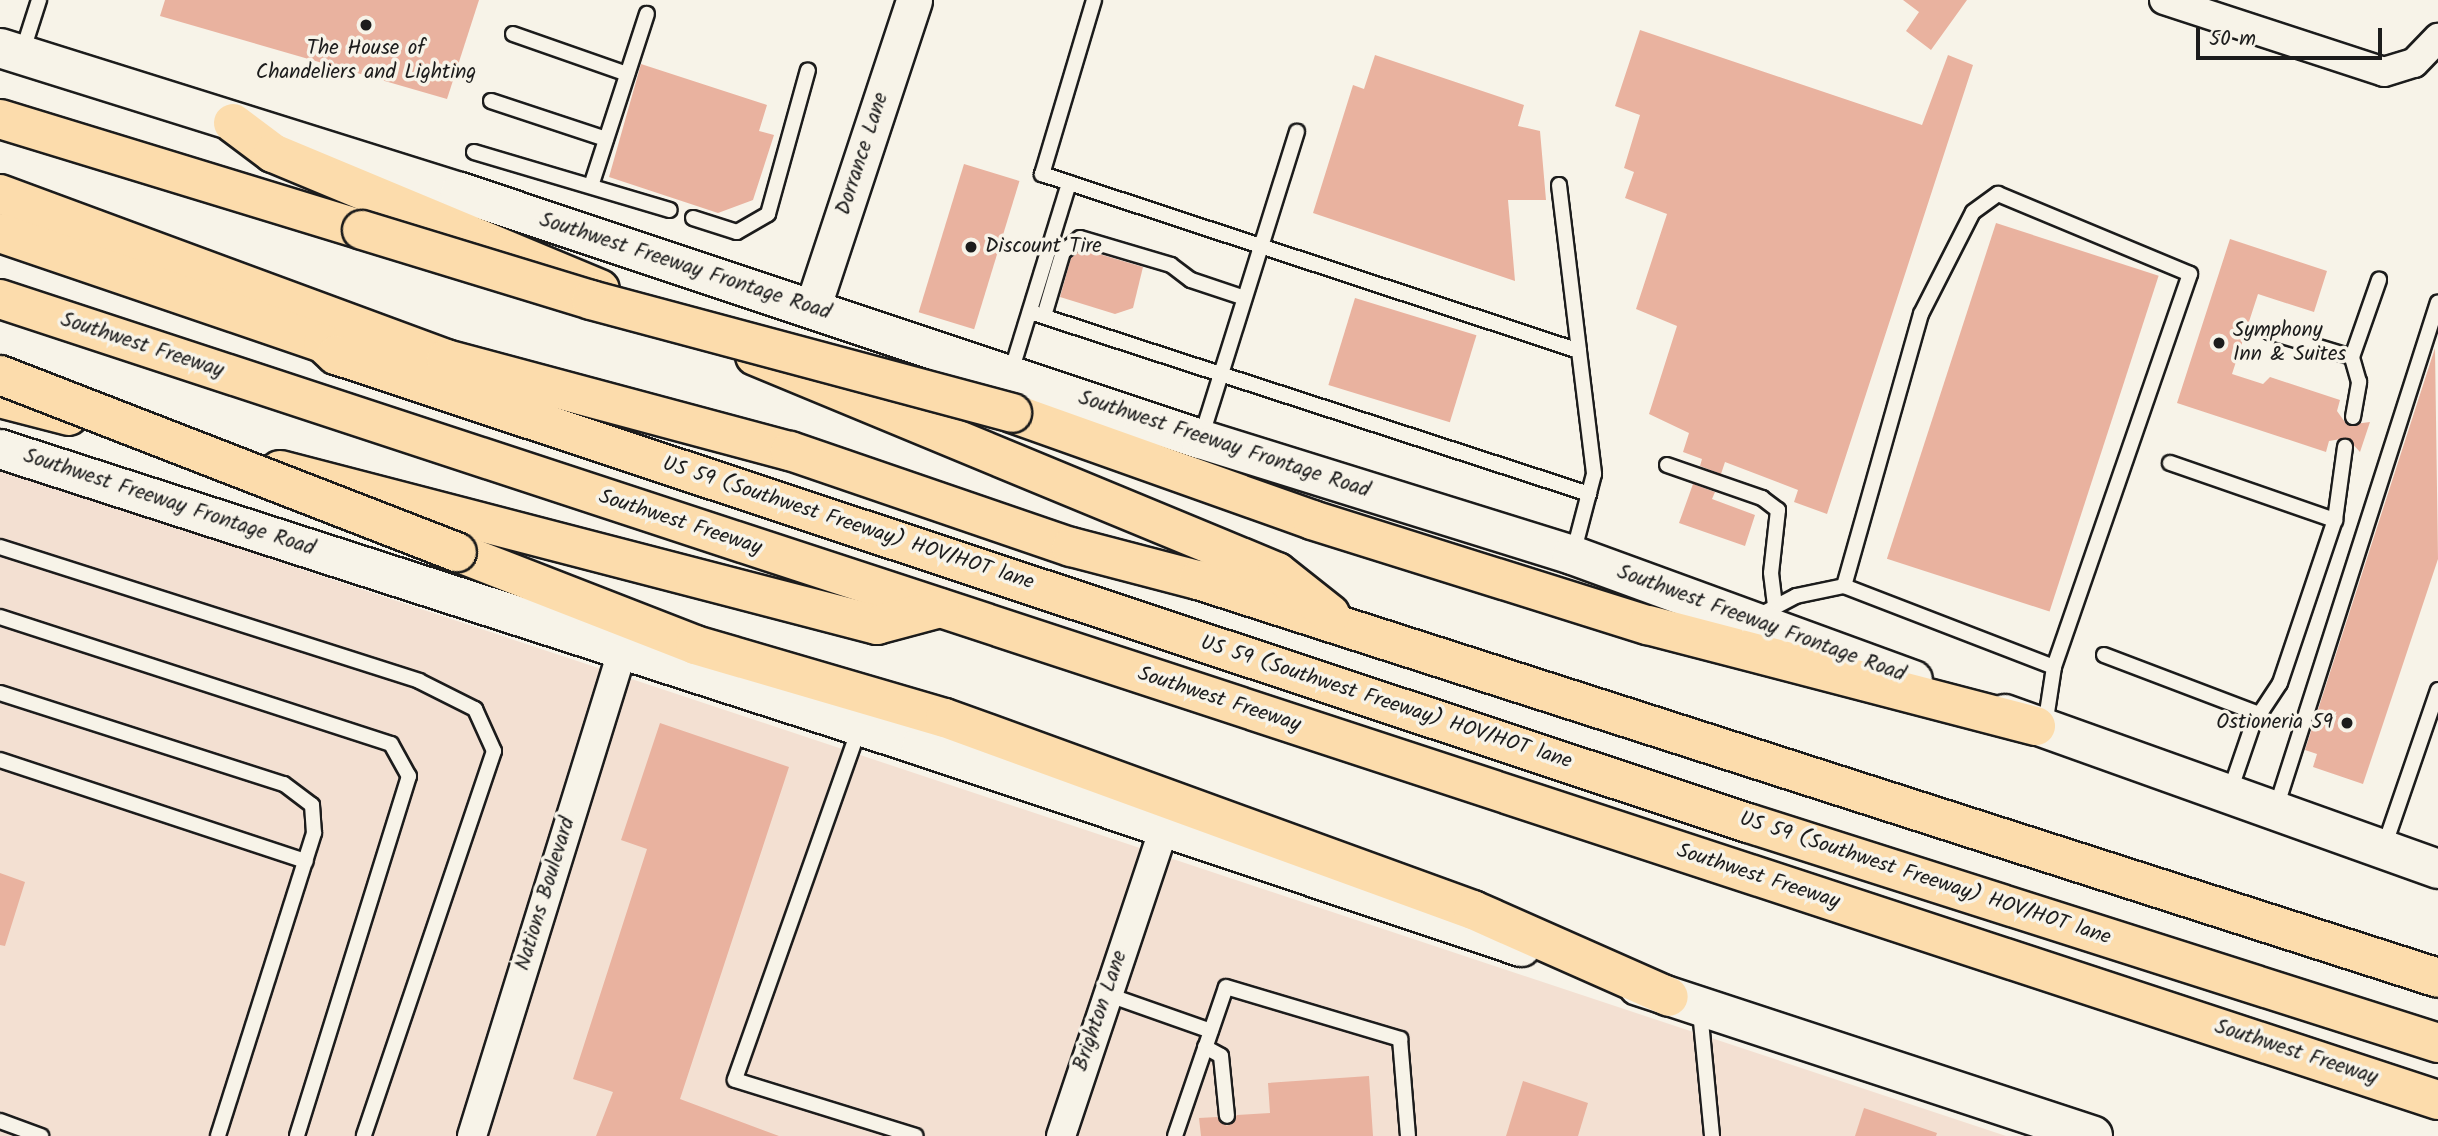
<!DOCTYPE html>
<style>
body{margin:0}
#map{position:relative;width:2438px;height:1136px;overflow:hidden;background:#f7f3e8;font-family:Kalam,sans-serif}
div>[style]{position:absolute}
.built>*{inset:0;background:#f3e0d2}
.building>*{inset:0;background:#e9b29f;transform-origin:0 0}
.roads{filter:drop-shadow(2px 0 #1c1c1c) drop-shadow(-2px 0 #1c1c1c) drop-shadow(0 2px #1c1c1c) drop-shadow(0 -2px #1c1c1c)}
.service>*{height:14px;margin:-7px;padding:0 7px;transform-origin:7px;border-radius:7px;background:#f7f3e8}
.minor>*{height:28px;margin:-14px;padding:0 14px;transform-origin:14px;border-radius:14px;background:#f7f3e8}
.tertiary>*{height:35px;margin:-17.5px;padding:0 17.5px;transform-origin:17.5px;border-radius:17.5px;background:#f7f3e8}
.secondary>*{height:38px;margin:-19px;padding:0 19px;transform-origin:19px;border-radius:19px;background:#f7f3e8}
.motorway>*{height:38px;margin:-19px;padding:0 19px;transform-origin:19px;border-radius:19px;background:#fcdcac}
.bridges{filter:drop-shadow(2px 0 #1c1c1c) drop-shadow(-2px 0 #1c1c1c) drop-shadow(0 2px #1c1c1c) drop-shadow(0 -2px #1c1c1c)}
.motorway-bridge>*{height:38px;margin:-19px;padding:0 19px;transform-origin:19px;border-radius:19px;background:#fcdcac}
.dots>*{width:19px;height:19px;translate:-50% -50%;box-sizing:border-box;border:4px solid #f7f3e8;border-radius:50%}
span{translate:-50% -50%;white-space:nowrap;text-align:center;line-height:1.15;-webkit-text-stroke:7px #f7f3e8;paint-order:stroke}
.poi-label{font-size:21px;color:#1c1c1c}
.left{translate:0 -50%;text-align:left}
.right{translate:-100% -50%;text-align:right}
.street-label{font-size:21px;color:#1c1c1c}
.scale{position:absolute;left:2196px;top:28px;width:186px;height:32px;box-sizing:border-box;border:4px solid #1c1c1c;border-top:0;padding-left:9px;font-size:21px;line-height:24px;white-space:nowrap;color:#1c1c1c;-webkit-text-stroke:5px #f7f3e8;paint-order:stroke}
</style>
<div id="map">
<div class="built">
<div style="clip-path:polygon(0 469px,2006px 1136px,0 1136px)"></div>
</div>
<div class="building">
<div style="clip-path:polygon(165px 0,479px 0,447px 99px,160px 16px)"></div>
<div style="clip-path:polygon(1903px 0,1967px 0,1931px 50px,1906px 31px,1919px 12px)"></div>
<div style="clip-path:polygon(1640px 30px,1922px 125px,1948px 55px,1973px 65px,1827px 514px,1794px 502px,1798px 490px,1725px 462px,1721px 474px,1700px 466px,1702px 459px,1683px 452px,1689px 433px,1649px 414px,1677px 326px,1636px 309px,1667px 214px,1625px 198px,1634px 172px,1624px 168px,1640px 115px,1615px 106px)"></div>
<div style="clip-path:polygon(1375px 55px,1524px 105px,1518px 126px,1540px 131px,1546px 200px,1508px 200px,1515px 281px,1313px 213px,1353px 85px,1364px 89px)"></div>
<div style="clip-path:polygon(641px 64px,767px 105px,759px 131px,774px 135px,753px 200px,718px 213px,609px 177px)"></div>
<div style="left:964px;top:164px;width:58px;height:155px;rotate:17deg"></div>
<div style="left:1996px;top:223px;width:171px;height:353px;rotate:18deg"></div>
<div style="clip-path:polygon(2230px 239px,2327px 271px,2314px 312px,2258px 294px,2232px 374px,2263px 384px,2270px 377px,2340px 400px,2337px 411px,2347px 425px,2370px 422px,2360px 452px,2347px 438px,2329px 441px,2326px 452px,2177px 403px)"></div>
<div style="clip-path:polygon(1082px 249px,1143px 267px,1133px 308px,1115px 314px,1060px 297px,1071px 258px)"></div>
<div style="left:1355px;top:298px;width:127px;height:91px;rotate:17deg"></div>
<div style="clip-path:polygon(2435px 348px,2438px 559px,2363px 784px,2313px 767px,2317px 754px,2305px 750px)"></div>
<div style="clip-path:polygon(1693px 484px,1715px 492px,1712px 499px,1755px 515px,1745px 546px,1679px 523px)"></div>
<div style="clip-path:polygon(660px 723px,789px 767px,680px 1099px,779px 1136px,596px 1136px,613px 1092px,573px 1079px,647px 849px,621px 840px)"></div>
<div style="clip-path:polygon(0 873px,25px 882px,5px 946px,0 945px)"></div>
<div style="clip-path:polygon(1369px 1076px,1373px 1136px,1201px 1136px,1199px 1118px,1217px 1117px,1227px 1126px,1237px 1115px,1270px 1113px,1268px 1083px)"></div>
<div style="clip-path:polygon(1523px 1081px,1588px 1103px,1578px 1136px,1506px 1136px)"></div>
<div style="clip-path:polygon(1864px 1108px,1937px 1133px,1936px 1136px,1855px 1136px)"></div>
</div>
<div class="roads">
<div class="service">
<div style="left:1094px;top:0;width:182px;rotate:106.6deg"></div>
<div style="left:1042px;top:174px;width:565px;rotate:18.24deg"></div>
<div style="left:1579px;top:351px;width:124px;rotate:83deg"></div>
<div style="left:1594px;top:474px;width:83px;rotate:104.7deg"></div>
<div style="left:513px;top:34px;width:121px;rotate:19.3deg"></div>
<div style="left:22px;top:53px;width:56px;rotate:-72.2deg"></div>
<div style="left:491px;top:101px;width:121px;rotate:18.3deg"></div>
<div style="left:474px;top:152px;width:204px;rotate:16.5deg"></div>
<div style="left:1559px;top:185px;width:167px;rotate:83.1deg"></div>
<div style="left:591px;top:186px;width:181px;rotate:-72deg"></div>
<div style="left:693px;top:218px;width:46px;rotate:17.7deg"></div>
<div style="left:737px;top:232px;width:36px;rotate:-30deg"></div>
<div style="left:768px;top:214px;width:149px;rotate:-74.5deg"></div>
<div style="left:1030px;top:312px;width:588px;rotate:18.03deg"></div>
<div style="left:1044px;top:316px;width:67px;rotate:-73.5deg"></div>
<div style="left:1063px;top:252px;width:22px;rotate:-39deg"></div>
<div style="left:1080px;top:238px;width:95px;rotate:16.5deg"></div>
<div style="left:1171px;top:265px;width:25px;rotate:37deg"></div>
<div style="left:1191px;top:280px;width:54px;rotate:18.4deg"></div>
<div style="left:2269px;top:332px;width:87px;rotate:16.8deg"></div>
<div style="left:1010px;top:375px;width:201px;rotate:-72.9deg"></div>
<div style="left:2353px;top:417px;width:36px;rotate:-80deg"></div>
<div style="left:2359px;top:382px;width:26px;rotate:-106deg"></div>
<div style="left:2352px;top:357px;width:82px;rotate:-70.7deg"></div>
<div style="left:1201px;top:438px;width:321px;rotate:-72.6deg"></div>
<div style="left:2170px;top:463px;width:175px;rotate:19.1deg"></div>
<div style="left:1667px;top:465px;width:101px;rotate:19.2deg"></div>
<div style="left:1762px;top:498px;width:20px;rotate:37deg"></div>
<div style="left:1778px;top:510px;width:63px;rotate:96.3deg"></div>
<div style="left:1771px;top:573px;width:32px;rotate:83deg"></div>
<div style="left:0;top:547px;width:440px;rotate:17.7deg"></div>
<div style="left:419px;top:681px;width:63px;rotate:26.6deg"></div>
<div style="left:475px;top:709px;width:46px;rotate:65.7deg"></div>
<div style="left:494px;top:751px;width:406px;rotate:108.7deg"></div>
<div style="left:1844px;top:586px;width:283px;rotate:-74.2deg"></div>
<div style="left:1921px;top:314px;width:114px;rotate:-63deg"></div>
<div style="left:1973px;top:212px;width:31px;rotate:-36deg"></div>
<div style="left:1998px;top:194px;width:208px;rotate:22.6deg"></div>
<div style="left:2190px;top:274px;width:416px;rotate:109.1deg"></div>
<div style="left:0;top:617px;width:411px;rotate:18deg"></div>
<div style="left:391px;top:744px;width:37px;rotate:61deg"></div>
<div style="left:409px;top:776px;width:377px;rotate:107.3deg"></div>
<div style="left:1756px;top:617px;width:45px;rotate:-27.7deg"></div>
<div style="left:1796px;top:596px;width:49px;rotate:-11.8deg"></div>
<div style="left:1844px;top:586px;width:225px;rotate:21.1deg"></div>
<div style="left:2054px;top:667px;width:60px;rotate:98.7deg"></div>
<div style="left:2104px;top:655px;width:166px;rotate:20.8deg"></div>
<div style="left:0;top:693px;width:298px;rotate:17.8deg"></div>
<div style="left:284px;top:784px;width:35px;rotate:37deg"></div>
<div style="left:312px;top:805px;width:28px;rotate:86deg"></div>
<div style="left:314px;top:833px;width:318px;rotate:107.6deg"></div>
<div style="left:859px;top:729px;width:372px;rotate:109.5deg"></div>
<div style="left:735px;top:1080px;width:189px;rotate:17.2deg"></div>
<div style="left:0;top:760px;width:322px;rotate:18.3deg"></div>
<div style="left:2229px;top:794px;width:74px;rotate:-71.1deg"></div>
<div style="left:2253px;top:724px;width:49px;rotate:-56.6deg"></div>
<div style="left:2280px;top:683px;width:172px;rotate:-71.4deg"></div>
<div style="left:2335px;top:520px;width:74px;rotate:-82.2deg"></div>
<div style="left:2275px;top:811px;width:534px;rotate:-72.24deg"></div>
<div style="left:2384px;top:847px;width:166px;rotate:-71deg"></div>
<div style="left:1106px;top:994px;width:111px;rotate:19.4deg"></div>
<div style="left:1700px;top:1011px;width:126px;rotate:84.5deg"></div>
<div style="left:1205px;top:1047px;width:18px;rotate:29deg"></div>
<div style="left:1221px;top:1056px;width:60px;rotate:84.3deg"></div>
<div style="left:0;top:1121px;width:44px;rotate:20.1deg"></div>
<div style="left:1175px;top:1136px;width:157px;rotate:-71.1deg"></div>
<div style="left:1226px;top:987px;width:182px;rotate:16.6deg"></div>
<div style="left:1400px;top:1039px;width:97px;rotate:85.3deg"></div>
</div>
<div class="minor">
<div style="left:2164px;top:0;width:231px;rotate:18.1deg"></div>
<div style="left:2384px;top:72px;width:31px;rotate:-17deg"></div>
<div style="left:2414px;top:63px;width:35px;rotate:-46deg"></div>
<div style="left:472px;top:1136px;width:507px;rotate:-72.78deg"></div>
<div style="left:1061px;top:1136px;width:324px;rotate:-71.5deg"></div>
</div>
<div class="tertiary">
<div style="left:812px;top:309px;width:325px;rotate:-71.7deg"></div>
</div>
<div class="secondary">
<div style="left:0;top:48px;width:482px;rotate:17.4deg"></div>
<div style="left:460px;top:192px;width:780px;rotate:18.46deg"></div>
<div style="left:1200px;top:439px;width:390px;rotate:17.3deg"></div>
<div style="left:1572px;top:555px;width:363px;rotate:20.1deg"></div>
<div style="left:0;top:449px;width:968px;rotate:17.87deg"></div>
<div style="left:921px;top:746px;width:633px;rotate:18.52deg"></div>
<div style="left:2005px;top:714px;width:460px;rotate:19.7deg"></div>
<div style="left:1638px;top:986px;width:479px;rotate:18.2deg"></div>
</div>
<div class="motorway">
<div style="left:0;top:119px;width:379px;rotate:17deg"></div>
<div style="left:233px;top:123px;width:50px;rotate:36.9deg"></div>
<div style="left:273px;top:153px;width:354px;rotate:22.6deg"></div>
<div style="left:0;top:194px;width:476px;rotate:20.3deg"></div>
<div style="left:446px;top:359px;width:356px;rotate:15deg"></div>
<div style="left:790px;top:451px;width:297px;rotate:18.9deg"></div>
<div style="left:1071px;top:547px;width:131px;rotate:14.6deg"></div>
<div style="left:1198px;top:580px;width:1302px;rotate:17.79deg"></div>
<div style="left:0;top:233px;width:341px;rotate:18.8deg"></div>
<div style="left:323px;top:343px;width:18px;rotate:43deg"></div>
<div style="left:336px;top:355px;width:1488px;rotate:18.34deg"></div>
<div style="left:1748px;top:823px;width:724px;rotate:17.68deg"></div>
<div style="left:0;top:299px;width:2566px;rotate:18.19deg"></div>
<div style="left:755px;top:356px;width:565px;rotate:22.48deg"></div>
<div style="left:1277px;top:572px;width:68px;rotate:38.4deg"></div>
<div style="left:0;top:398px;width:71px;rotate:14.6deg"></div>
<div style="left:1012px;top:413px;width:319px;rotate:19.6deg"></div>
<div style="left:1312px;top:520px;width:352px;rotate:17.4deg"></div>
<div style="left:1648px;top:625px;width:401px;rotate:14.6deg"></div>
<div style="left:280px;top:470px;width:617px;rotate:14.55deg"></div>
<div style="left:877px;top:625px;width:65px;rotate:-15.1deg"></div>
<div style="left:457px;top:552px;width:256px;rotate:21.3deg"></div>
<div style="left:695px;top:645px;width:260px;rotate:16.3deg"></div>
<div style="left:945px;top:718px;width:562px;rotate:19.98deg"></div>
<div style="left:1473px;top:910px;width:214px;rotate:23.9deg"></div>
</div>
</div>
<div class="bridges">
<div class="motorway-bridge">
<div style="left:362px;top:230px;width:239px;rotate:17deg"></div>
<div style="left:591px;top:300px;width:436px;rotate:15deg"></div>
<div style="left:0;top:375px;width:490px;rotate:21.2deg"></div>
</div>
</div>
<div class="dots">
<div style="left:366px;top:25px;background:#1c1c1c"></div>
<div style="left:971px;top:247px;background:#1c1c1c"></div>
<div style="left:2219px;top:343px;background:#1c1c1c"></div>
<div style="left:2347px;top:723px;background:#1c1c1c"></div>
</div>
<div class="poi-label">
<span style="left:366px;top:61px">The House of<br>Chandeliers and Lighting</span>
<span class="left" style="left:985px;top:247px">Discount Tire</span>
<span class="left" style="left:2233px;top:343px">Symphony<br>Inn &amp; Suites</span>
<span class="right" style="left:2333px;top:723px">Ostioneria 59</span>
</div>
<div class="street-label">
<span style="left:863px;top:154px;rotate:-72deg">Dorrance Lane</span>
<span style="left:685px;top:267px;rotate:18deg">Southwest Freeway Frontage Road</span>
<span style="left:142px;top:346px;rotate:18deg">Southwest Freeway</span>
<span style="left:1224px;top:445px;rotate:18deg">Southwest Freeway Frontage Road</span>
<span style="left:169px;top:503px;rotate:18deg">Southwest Freeway Frontage Road</span>
<span style="left:680px;top:523px;rotate:18deg">Southwest Freeway</span>
<span style="left:848px;top:524px;rotate:18deg">US 59 (Southwest Freeway) HOV/HOT lane</span>
<span style="left:1761px;top:624px;rotate:20deg">Southwest Freeway Frontage Road</span>
<span style="left:1219px;top:700px;rotate:18deg">Southwest Freeway</span>
<span style="left:1386px;top:703px;rotate:18deg">US 59 (Southwest Freeway) HOV/HOT lane</span>
<span style="left:1758px;top:877px;rotate:18deg">Southwest Freeway</span>
<span style="left:1925px;top:879px;rotate:18deg">US 59 (Southwest Freeway) HOV/HOT lane</span>
<span style="left:546px;top:894px;rotate:-73deg">Nations Boulevard</span>
<span style="left:1101px;top:1011px;rotate:-71deg">Brighton Lane</span>
<span style="left:2296px;top:1053px;rotate:18deg">Southwest Freeway</span>
</div>
<div class="scale">50 m</div>
</div>
